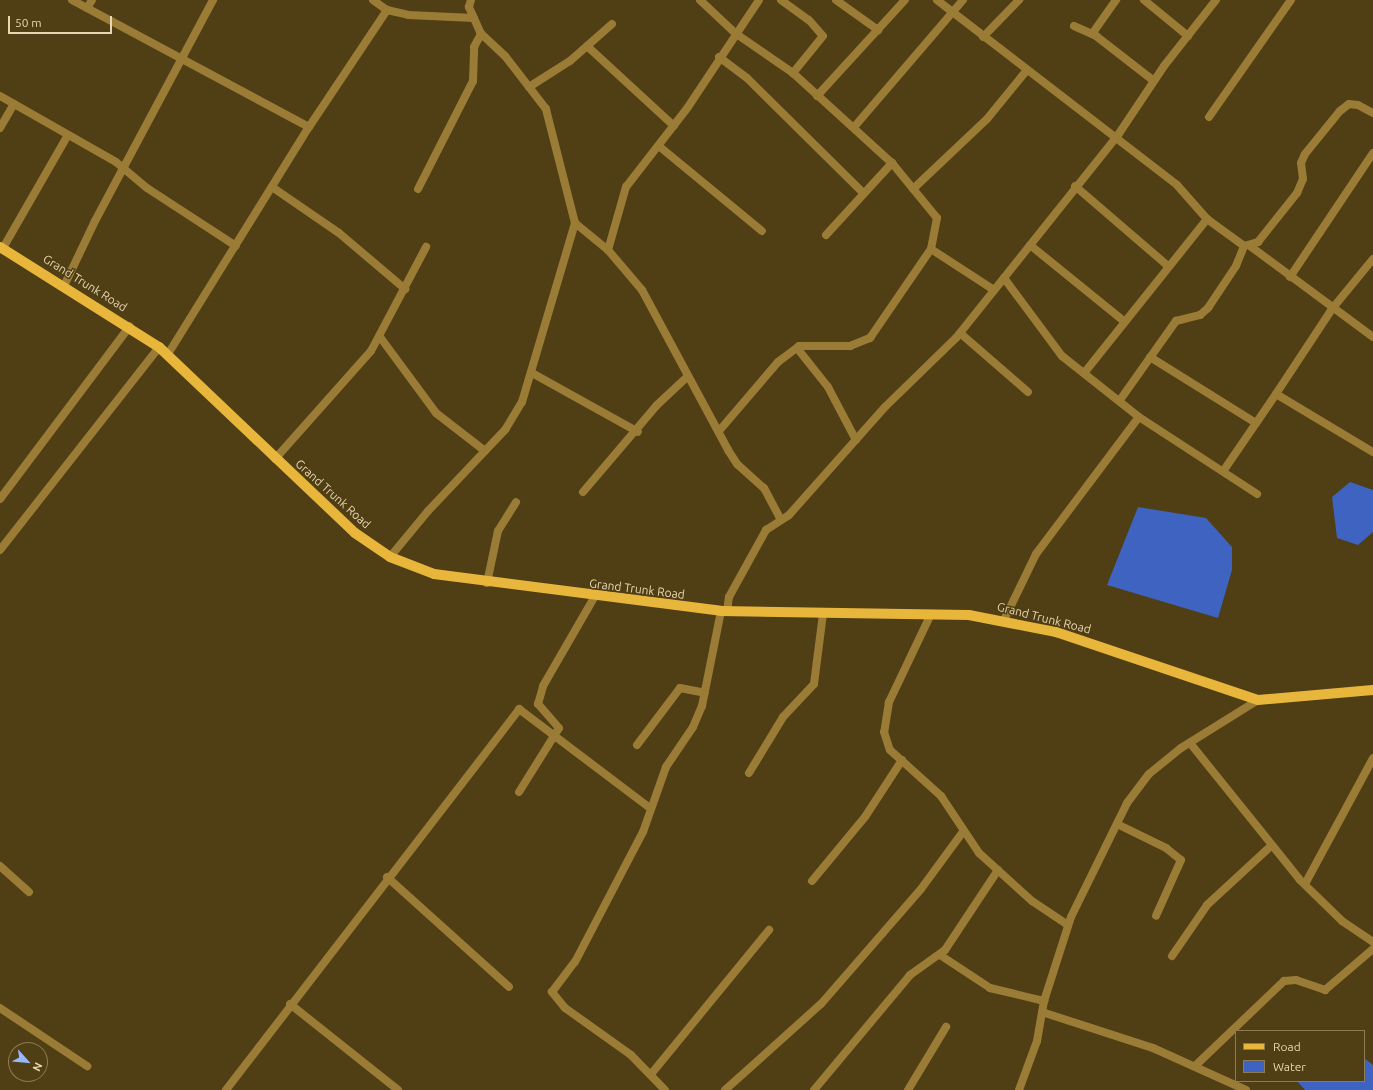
<!DOCTYPE html>
<style>
body{margin:0}
#map{position:relative;width:1373px;height:1090px;overflow:hidden;background:#503e14;font-family:Ubuntu,sans-serif}
div>[style]{position:absolute}
.water>*{inset:0;background:#3e63c0}
.service>*{height:8px;margin:-4px;padding:0 4px;transform-origin:4px;border-radius:4px;background:#9a7c36}
.minor>*{height:8px;margin:-4px;padding:0 4px;transform-origin:4px;border-radius:4px;background:#9a7c36}
.tertiary>*{height:8px;margin:-4px;padding:0 4px;transform-origin:4px;border-radius:4px;background:#9a7c36}
.primary>*{height:10px;margin:-5px;padding:0 5px;transform-origin:5px;border-radius:5px;background:#e9b63c}
span{translate:-50% -50%;white-space:nowrap;text-align:center;line-height:1.15;-webkit-text-stroke:3px #503e14;paint-order:stroke}
.street-label{font-size:12px;color:#e8d6b2}
.legend{position:absolute;left:1235px;top:1030px;width:130px;height:52px;box-sizing:border-box;background:#503e14;border:1px solid #8d7b53;margin:0;padding:5px 7px;list-style:none;font-size:12px;color:#e8d6b2}
.legend li{display:flex;align-items:center;gap:8px;height:20px}
.legend b{width:20px;border:1px solid #8d7b53}
.north{position:absolute;left:8px;top:1042px;width:40px;height:40px;box-sizing:border-box;background:#503e14;border:1px solid #8d7b53;border-radius:50%;rotate:117deg;font-size:11px;font-weight:700;line-height:16px;text-align:center;color:#e8d6b2}
.north::after{content:'';display:block;margin:auto;width:14px;height:18px;background:#96b6fd;clip-path:polygon(50% 0,100% 100%,50% 72%,0 100%)}
.scale{position:absolute;left:8px;top:16px;width:104px;height:18px;box-sizing:border-box;border:2px solid #e8d6b2;border-top:0;padding-left:5px;font-size:12px;line-height:14px;white-space:nowrap;color:#e8d6b2;-webkit-text-stroke:3px #503e14;paint-order:stroke}
</style>
<div id="map">
<div class="water">
<div style="clip-path:polygon(1350px 482px,1373px 490px,1373px 532px,1358px 545px,1337px 538px,1332px 497px)"></div>
<div style="clip-path:polygon(1138px 507px,1206px 518px,1232px 547px,1232px 570px,1218px 618px,1107px 585px)"></div>
<div style="clip-path:polygon(1364px 1058px,1373px 1065px,1373px 1090px,1305px 1090px,1297px 1081px,1364px 1081px)"></div>
</div>
<div class="service">
<div style="left:0;top:499px;width:216px;rotate:-53.1deg"></div>
<div style="left:0;top:550px;width:258px;rotate:-51.9deg"></div>
<div style="left:0;top:866px;width:39px;rotate:42deg"></div>
<div style="left:0;top:1008px;width:105px;rotate:33.7deg"></div>
</div>
<div class="minor">
<div style="left:72px;top:0;width:269px;rotate:28.2deg"></div>
<div style="left:373px;top:0;width:17px;rotate:36deg"></div>
<div style="left:700px;top:0;width:48px;rotate:43.3deg"></div>
<div style="left:735px;top:33px;width:70px;rotate:34.6deg"></div>
<div style="left:793px;top:73px;width:134px;rotate:42.3deg"></div>
<div style="left:892px;top:163px;width:71px;rotate:50.7deg"></div>
<div style="left:937px;top:218px;width:32px;rotate:101deg"></div>
<div style="left:781px;top:0;width:34px;rotate:36deg"></div>
<div style="left:809px;top:20px;width:21px;rotate:49deg"></div>
<div style="left:823px;top:36px;width:48px;rotate:129deg"></div>
<div style="left:836px;top:0;width:52px;rotate:35.5deg"></div>
<div style="left:937px;top:0;width:303px;rotate:37.6deg"></div>
<div style="left:1177px;top:185px;width:45px;rotate:48.6deg"></div>
<div style="left:1207px;top:219px;width:46px;rotate:36.1deg"></div>
<div style="left:1244px;top:246px;width:15px;rotate:-16deg"></div>
<div style="left:1258px;top:242px;width:63px;rotate:-51.5deg"></div>
<div style="left:1297px;top:193px;width:15px;rotate:-67deg"></div>
<div style="left:1303px;top:179px;width:16px;rotate:-97deg"></div>
<div style="left:1301px;top:163px;width:10px;rotate:-66deg"></div>
<div style="left:1305px;top:154px;width:55px;rotate:-50.9deg"></div>
<div style="left:1340px;top:111px;width:11px;rotate:-38deg"></div>
<div style="left:1349px;top:104px;width:9px;rotate:6deg"></div>
<div style="left:1358px;top:105px;width:17px;rotate:28deg"></div>
<div style="left:1144px;top:0;width:57px;rotate:39.3deg"></div>
<div style="left:87px;top:8px;width:9px;rotate:-58deg"></div>
<div style="left:1074px;top:26px;width:24px;rotate:24deg"></div>
<div style="left:1096px;top:36px;width:73px;rotate:37.8deg"></div>
<div style="left:1092px;top:34px;width:42px;rotate:-54.8deg"></div>
<div style="left:983px;top:37px;width:52px;rotate:-45.8deg"></div>
<div style="left:587px;top:46px;width:118px;rotate:42.6deg"></div>
<div style="left:719px;top:57px;width:35px;rotate:37deg"></div>
<div style="left:747px;top:78px;width:162px;rotate:44.7deg"></div>
<div style="left:529px;top:87px;width:49px;rotate:-32.4deg"></div>
<div style="left:570px;top:61px;width:56px;rotate:-41.4deg"></div>
<div style="left:0;top:96px;width:133px;rotate:29.6deg"></div>
<div style="left:116px;top:162px;width:40px;rotate:40deg"></div>
<div style="left:147px;top:188px;width:106px;rotate:33.1deg"></div>
<div style="left:817px;top:96px;width:130px;rotate:-47.5deg"></div>
<div style="left:1209px;top:117px;width:143px;rotate:-55deg"></div>
<div style="left:855px;top:126px;width:166px;rotate:-49.4deg"></div>
<div style="left:0;top:128px;width:28px;rotate:-60deg"></div>
<div style="left:660px;top:147px;width:132px;rotate:39.5deg"></div>
<div style="left:1075px;top:186px;width:123px;rotate:40.7deg"></div>
<div style="left:272px;top:187px;width:81px;rotate:34.5deg"></div>
<div style="left:339px;top:233px;width:87px;rotate:40.3deg"></div>
<div style="left:418px;top:189px;width:121px;rotate:-63deg"></div>
<div style="left:473px;top:81px;width:34px;rotate:-88deg"></div>
<div style="left:474px;top:47px;width:15px;rotate:-62deg"></div>
<div style="left:913px;top:189px;width:102px;rotate:-43.4deg"></div>
<div style="left:987px;top:119px;width:63px;rotate:-50.8deg"></div>
<div style="left:575px;top:223px;width:43px;rotate:39.3deg"></div>
<div style="left:608px;top:250px;width:52px;rotate:49.6deg"></div>
<div style="left:642px;top:290px;width:182px;rotate:61.7deg"></div>
<div style="left:728px;top:450px;width:17px;rotate:57deg"></div>
<div style="left:737px;top:464px;width:36px;rotate:42deg"></div>
<div style="left:764px;top:488px;width:36px;rotate:62deg"></div>
<div style="left:826px;top:235px;width:98px;rotate:-47.5deg"></div>
<div style="left:1030px;top:245px;width:122px;rotate:39deg"></div>
<div style="left:1250px;top:246px;width:153px;rotate:36.5deg"></div>
<div style="left:3px;top:248px;width:130px;rotate:-60.1deg"></div>
<div style="left:608px;top:250px;width:66px;rotate:-74.1deg"></div>
<div style="left:626px;top:187px;width:101px;rotate:-52.2deg"></div>
<div style="left:688px;top:107px;width:128px;rotate:-56.4deg"></div>
<div style="left:1373px;top:259px;width:65px;rotate:129.4deg"></div>
<div style="left:1332px;top:309px;width:102px;rotate:123.4deg"></div>
<div style="left:1276px;top:394px;width:113px;rotate:30.9deg"></div>
<div style="left:1290px;top:277px;width:149px;rotate:-56.2deg"></div>
<div style="left:1004px;top:278px;width:97px;rotate:53.4deg"></div>
<div style="left:1062px;top:356px;width:98px;rotate:38.4deg"></div>
<div style="left:1139px;top:417px;width:141px;rotate:33.1deg"></div>
<div style="left:64px;top:286px;width:72px;rotate:-64.5deg"></div>
<div style="left:95px;top:221px;width:251px;rotate:-61.9deg"></div>
<div style="left:960px;top:333px;width:90px;rotate:40.9deg"></div>
<div style="left:380px;top:337px;width:94px;rotate:53.6deg"></div>
<div style="left:436px;top:413px;width:62px;rotate:37.8deg"></div>
<div style="left:797px;top:348px;width:50px;rotate:51.5deg"></div>
<div style="left:828px;top:387px;width:60px;rotate:62.2deg"></div>
<div style="left:168px;top:354px;width:267px;rotate:-58.2deg"></div>
<div style="left:309px;top:127px;width:141px;rotate:-56.3deg"></div>
<div style="left:387px;top:10px;width:22px;rotate:13deg"></div>
<div style="left:408px;top:15px;width:66px;rotate:2.6deg"></div>
<div style="left:1150px;top:357px;width:125px;rotate:31.9deg"></div>
<div style="left:1085px;top:372px;width:196px;rotate:-51.4deg"></div>
<div style="left:532px;top:373px;width:121px;rotate:29.1deg"></div>
<div style="left:1120px;top:400px;width:97px;rotate:-54.7deg"></div>
<div style="left:1176px;top:321px;width:25px;rotate:-14deg"></div>
<div style="left:1200px;top:315px;width:11px;rotate:-41deg"></div>
<div style="left:1208px;top:308px;width:50px;rotate:-56.3deg"></div>
<div style="left:1236px;top:266px;width:22px;rotate:-68deg"></div>
<div style="left:719px;top:431px;width:91px;rotate:-49.5deg"></div>
<div style="left:778px;top:362px;width:26px;rotate:-37deg"></div>
<div style="left:799px;top:346px;width:51px"></div>
<div style="left:850px;top:346px;width:22px;rotate:-22deg"></div>
<div style="left:870px;top:338px;width:108px;rotate:-55.6deg"></div>
<div style="left:931px;top:249px;width:75px;rotate:33.1deg"></div>
<div style="left:275px;top:459px;width:144px;rotate:-48.4deg"></div>
<div style="left:371px;top:351px;width:118px;rotate:-62.1deg"></div>
<div style="left:1224px;top:470px;width:92px;rotate:-55.6deg"></div>
<div style="left:583px;top:492px;width:114px;rotate:-49.6deg"></div>
<div style="left:657px;top:405px;width:42px;rotate:-43.1deg"></div>
<div style="left:487px;top:583px;width:53px;rotate:-78.1deg"></div>
<div style="left:498px;top:531px;width:34px;rotate:-58deg"></div>
<div style="left:931px;top:614px;width:98px;rotate:115.5deg"></div>
<div style="left:889px;top:702px;width:30px;rotate:99deg"></div>
<div style="left:884px;top:732px;width:19px;rotate:72deg"></div>
<div style="left:890px;top:750px;width:69px;rotate:42deg"></div>
<div style="left:941px;top:796px;width:69px;rotate:56.3deg"></div>
<div style="left:979px;top:853px;width:72px;rotate:42.2deg"></div>
<div style="left:1032px;top:901px;width:43px;rotate:33.7deg"></div>
<div style="left:1004px;top:620px;width:73px;rotate:-64.1deg"></div>
<div style="left:1036px;top:554px;width:171px;rotate:-53.1deg"></div>
<div style="left:1190px;top:743px;width:176px;rotate:51.2deg"></div>
<div style="left:1300px;top:880px;width:59px;rotate:44.3deg"></div>
<div style="left:1342px;top:921px;width:37px;rotate:34deg"></div>
<div style="left:637px;top:745px;width:71px;rotate:-53deg"></div>
<div style="left:680px;top:688px;width:25px;rotate:11deg"></div>
<div style="left:749px;top:773px;width:66px;rotate:-58.7deg"></div>
<div style="left:783px;top:717px;width:45px;rotate:-46.8deg"></div>
<div style="left:814px;top:684px;width:71px;rotate:-82.7deg"></div>
<div style="left:519px;top:792px;width:75px;rotate:-58deg"></div>
<div style="left:559px;top:728px;width:32px;rotate:-131deg"></div>
<div style="left:538px;top:704px;width:19px;rotate:-74deg"></div>
<div style="left:543px;top:686px;width:104px;rotate:-60deg"></div>
<div style="left:1117px;top:824px;width:55px;rotate:26.1deg"></div>
<div style="left:1166px;top:848px;width:19px;rotate:39deg"></div>
<div style="left:1181px;top:860px;width:61px;rotate:114.1deg"></div>
<div style="left:387px;top:877px;width:164px;rotate:42deg"></div>
<div style="left:812px;top:881px;width:83px;rotate:-50.4deg"></div>
<div style="left:865px;top:817px;width:68px;rotate:-57deg"></div>
<div style="left:1305px;top:884px;width:143px;rotate:-61.6deg"></div>
<div style="left:940px;top:955px;width:60px;rotate:33.4deg"></div>
<div style="left:990px;top:988px;width:56px;rotate:13.5deg"></div>
<div style="left:1172px;top:956px;width:62px;rotate:-55.5deg"></div>
<div style="left:1207px;top:905px;width:87px;rotate:-42.7deg"></div>
<div style="left:290px;top:1004px;width:138px;rotate:38.5deg"></div>
<div style="left:1042px;top:1012px;width:117px;rotate:18deg"></div>
<div style="left:1153px;top:1048px;width:102px;rotate:24.3deg"></div>
<div style="left:1195px;top:1066px;width:123px;rotate:-43.7deg"></div>
<div style="left:1284px;top:981px;width:12px;rotate:-5deg"></div>
<div style="left:1296px;top:980px;width:31px;rotate:19deg"></div>
<div style="left:1325px;top:990px;width:63px;rotate:-40.5deg"></div>
<div style="left:652px;top:1073px;width:185px;rotate:-50.7deg"></div>
<div style="left:226px;top:1090px;width:481px;rotate:-52.4deg"></div>
<div style="left:519px;top:709px;width:164px;rotate:37.1deg"></div>
<div style="left:665px;top:1090px;width:49px;rotate:-134.2deg"></div>
<div style="left:631px;top:1055px;width:81px;rotate:-144.5deg"></div>
<div style="left:565px;top:1008px;width:21px;rotate:-129deg"></div>
<div style="left:552px;top:992px;width:38px;rotate:-53deg"></div>
<div style="left:575px;top:962px;width:147px;rotate:-62.4deg"></div>
<div style="left:643px;top:832px;width:69px;rotate:-70.5deg"></div>
<div style="left:666px;top:767px;width:48px;rotate:-56deg"></div>
<div style="left:693px;top:727px;width:23px;rotate:-67deg"></div>
<div style="left:702px;top:706px;width:97px;rotate:-78.7deg"></div>
<div style="left:725px;top:1090px;width:129px;rotate:-41.9deg"></div>
<div style="left:821px;top:1004px;width:152px;rotate:-49deg"></div>
<div style="left:921px;top:889px;width:69px;rotate:-53.8deg"></div>
<div style="left:814px;top:1090px;width:150px;rotate:-50.1deg"></div>
<div style="left:910px;top:975px;width:43px;rotate:-35.5deg"></div>
<div style="left:945px;top:950px;width:96px;rotate:-56.5deg"></div>
<div style="left:908px;top:1090px;width:74px;rotate:-58.9deg"></div>
<div style="left:1019px;top:1090px;width:52px;rotate:-69.8deg"></div>
<div style="left:1037px;top:1041px;width:41px;rotate:-80.1deg"></div>
<div style="left:1044px;top:1001px;width:88px;rotate:-72.2deg"></div>
<div style="left:1071px;top:917px;width:127px;rotate:-63.8deg"></div>
<div style="left:1127px;top:803px;width:36px;rotate:-53deg"></div>
<div style="left:1149px;top:774px;width:41px;rotate:-39.1deg"></div>
<div style="left:1181px;top:748px;width:91px;rotate:-31.9deg"></div>
</div>
<div class="tertiary">
<div style="left:390px;top:557px;width:60px;rotate:-50.4deg"></div>
<div style="left:428px;top:511px;width:112px;rotate:-46.5deg"></div>
<div style="left:505px;top:430px;width:33px;rotate:-59deg"></div>
<div style="left:522px;top:402px;width:187px;rotate:-73.5deg"></div>
<div style="left:575px;top:223px;width:118px;rotate:-104.3deg"></div>
<div style="left:546px;top:109px;width:67px;rotate:-127.7deg"></div>
<div style="left:505px;top:56px;width:33px;rotate:-137deg"></div>
<div style="left:481px;top:34px;width:30px;rotate:-114deg"></div>
<div style="left:469px;top:7px;width:7px;rotate:-74deg"></div>
<div style="left:727px;top:611px;width:14px;rotate:-82deg"></div>
<div style="left:729px;top:597px;width:77px;rotate:-61.1deg"></div>
<div style="left:766px;top:530px;width:27px;rotate:-33deg"></div>
<div style="left:789px;top:515px;width:144px;rotate:-48.4deg"></div>
<div style="left:885px;top:407px;width:99px;rotate:-44.2deg"></div>
<div style="left:956px;top:338px;width:260px;rotate:-51.4deg"></div>
<div style="left:1118px;top:135px;width:83px;rotate:-56.3deg"></div>
<div style="left:1164px;top:66px;width:84px;rotate:-51.8deg"></div>
</div>
<div class="primary">
<div style="left:0;top:247px;width:188px;rotate:32.2deg"></div>
<div style="left:159px;top:347px;width:270px;rotate:43.5deg"></div>
<div style="left:355px;top:533px;width:42px;rotate:34.4deg"></div>
<div style="left:390px;top:557px;width:47px;rotate:21.1deg"></div>
<div style="left:434px;top:574px;width:289px;rotate:7.3deg"></div>
<div style="left:721px;top:611px;width:248px;rotate:0.9deg"></div>
<div style="left:969px;top:615px;width:89px;rotate:11.1deg"></div>
<div style="left:1056px;top:632px;width:213px;rotate:18.6deg"></div>
<div style="left:1258px;top:700px;width:115px;rotate:-5deg"></div>
</div>
<div class="street-label">
<span style="left:85px;top:283px;rotate:32deg">Grand Trunk Road</span>
<span style="left:333px;top:494px;rotate:42deg">Grand Trunk Road</span>
<span style="left:637px;top:589px;rotate:7deg">Grand Trunk Road</span>
<span style="left:1044px;top:618px;rotate:14deg">Grand Trunk Road</span>
</div>
<ul class="legend">
<li><b style="height:5px;background:#e9b63c"></b>Road</li>
<li><b style="height:11px;background:#3e63c0"></b>Water</li>
</ul>
<div class="north">N</div>
<div class="scale">50 m</div>
</div>
